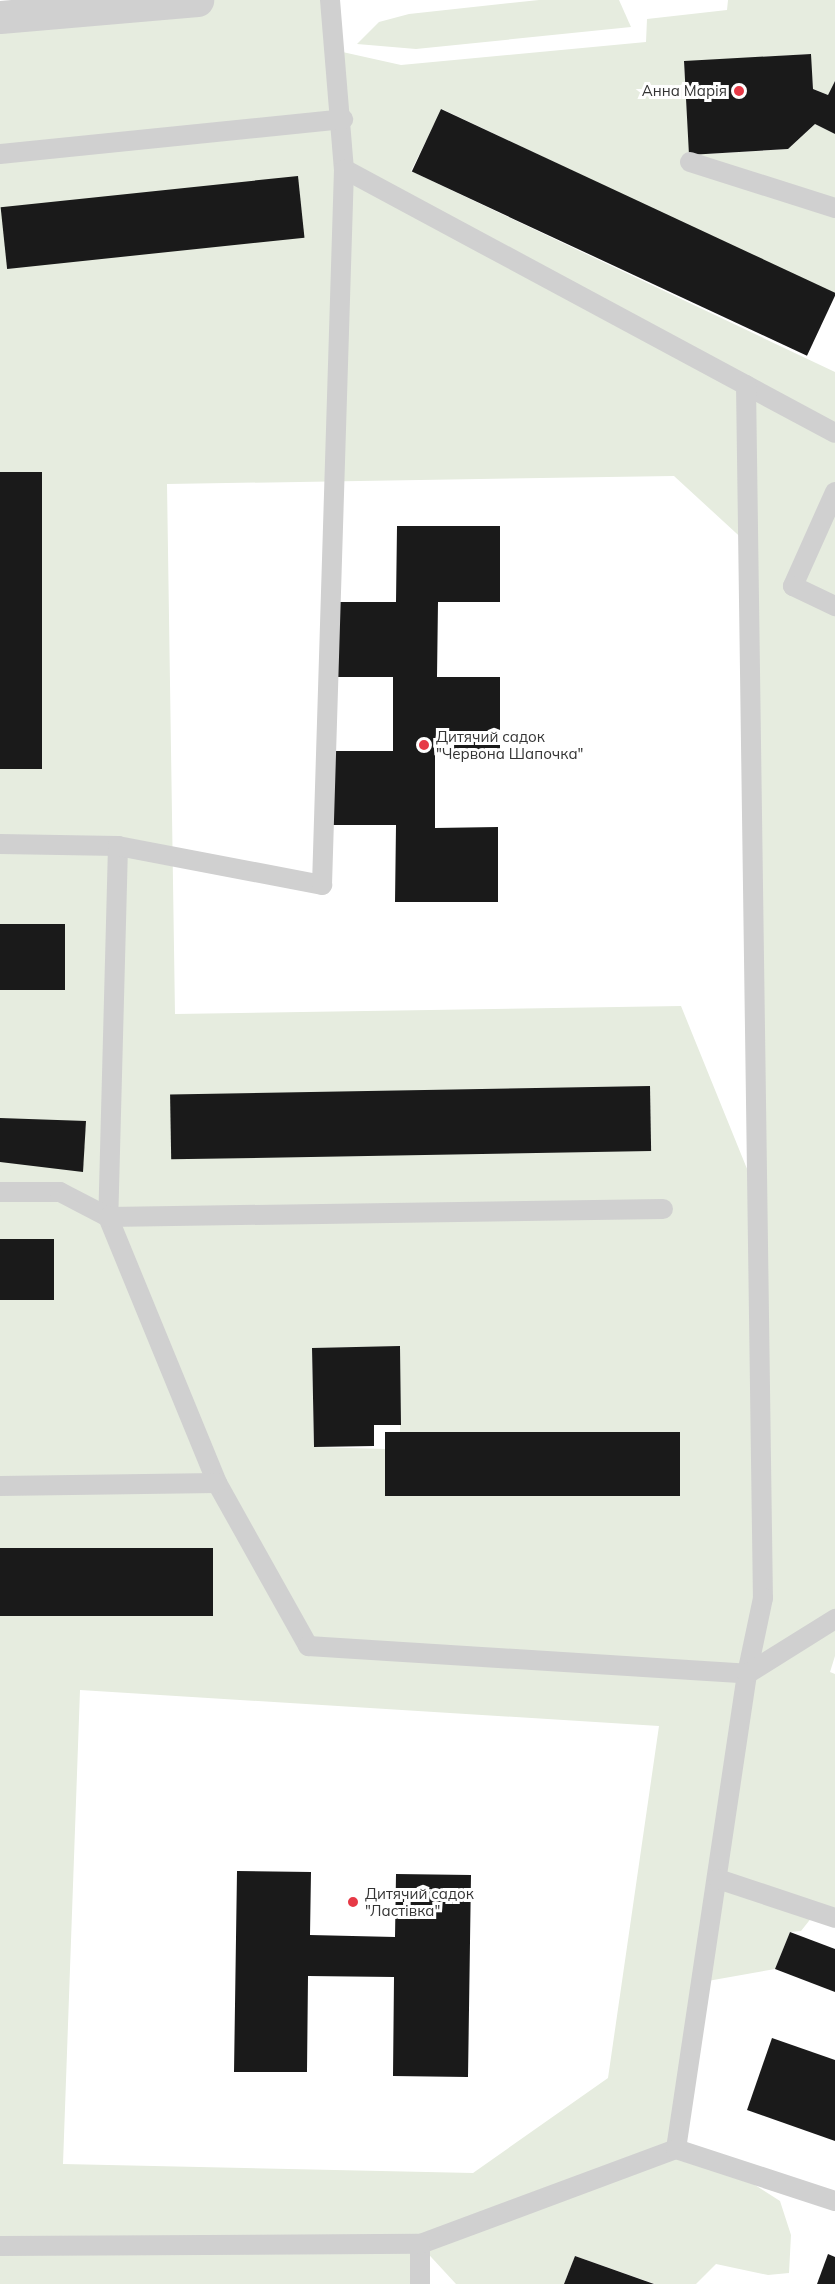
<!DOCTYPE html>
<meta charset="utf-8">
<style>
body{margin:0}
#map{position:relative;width:835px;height:2284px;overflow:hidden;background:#fff;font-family:Mulish,sans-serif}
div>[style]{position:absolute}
.green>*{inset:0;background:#e6ecdf}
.building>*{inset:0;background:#1a1a1a;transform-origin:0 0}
.service>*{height:20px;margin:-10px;padding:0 10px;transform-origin:10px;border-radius:10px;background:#d0d0d0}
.minor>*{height:33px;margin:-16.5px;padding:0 16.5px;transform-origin:16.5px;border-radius:16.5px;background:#d0d0d0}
.dots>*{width:16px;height:16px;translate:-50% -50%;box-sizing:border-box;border:3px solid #fff;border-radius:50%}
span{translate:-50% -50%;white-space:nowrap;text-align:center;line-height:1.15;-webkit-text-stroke:6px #fff;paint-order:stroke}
.poi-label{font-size:15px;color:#333}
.right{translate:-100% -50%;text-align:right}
.left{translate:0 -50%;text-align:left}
</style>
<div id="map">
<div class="green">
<div style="clip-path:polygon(evenodd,107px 0,330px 0,338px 51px,401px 65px,646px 42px,647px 19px,727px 10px,728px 0,835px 0,835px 81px,828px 95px,813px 89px,810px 54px,684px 62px,690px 155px,788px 149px,815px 124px,835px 134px,835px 295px,442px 109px,411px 171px,835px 372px,835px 1656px,830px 1672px,835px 1674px,835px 1918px,816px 1912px,801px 1931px,790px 1932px,775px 1969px,702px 1982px,676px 2148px,722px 2164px,780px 2201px,791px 2235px,789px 2273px,768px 2275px,716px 2264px,696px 2284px,655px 2284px,575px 2256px,564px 2284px,456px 2284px,420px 2245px,420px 2284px,0 2284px,0 1300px,54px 1300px,54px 1239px,0 1239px,0 769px,40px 769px,42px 473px,0 472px,0 14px,107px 0,674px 476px,748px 544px,756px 1191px,681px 1006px,175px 1014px,167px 484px,674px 476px,107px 0,400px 1347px,400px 1432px,680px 1433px,679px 1496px,386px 1496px,385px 1449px,314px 1447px,312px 1348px,400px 1347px,107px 0,80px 1690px,659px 1726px,608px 2078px,473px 2173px,63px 2164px,80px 1690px)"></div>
<div style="clip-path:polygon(539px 0,619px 0,631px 27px,416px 49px,357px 44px,379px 22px,409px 14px)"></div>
</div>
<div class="building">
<div style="clip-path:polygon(811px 54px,813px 89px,828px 95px,835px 81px,835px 134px,815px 124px,788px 149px,689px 155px,684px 61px)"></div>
<div style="left:441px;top:109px;width:436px;height:69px;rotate:25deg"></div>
<div style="left:298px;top:176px;width:62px;height:299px;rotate:84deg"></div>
<div style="left:0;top:472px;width:42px;height:297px"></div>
<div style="clip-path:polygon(397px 526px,500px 526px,500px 602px,438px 602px,437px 677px,500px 677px,500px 751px,435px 752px,435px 828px,498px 827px,498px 902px,395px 902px,396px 825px,330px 825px,330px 751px,393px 751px,393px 677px,330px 677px,330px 602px,396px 602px)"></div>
<div style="left:65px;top:924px;width:66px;height:65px;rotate:90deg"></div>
<div style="left:650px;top:1086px;width:65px;height:480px;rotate:89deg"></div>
<div style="clip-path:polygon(0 1118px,86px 1121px,83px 1172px,0 1162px)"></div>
<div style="left:0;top:1239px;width:54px;height:61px"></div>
<div style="clip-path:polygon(400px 1346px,401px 1425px,374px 1425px,374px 1446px,314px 1447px,312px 1348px)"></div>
<div style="left:385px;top:1432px;width:295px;height:64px"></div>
<div style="left:0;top:1548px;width:213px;height:68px"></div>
<div style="clip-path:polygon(237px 1871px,311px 1872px,310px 1935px,395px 1937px,396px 1874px,471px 1875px,468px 2077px,393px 2076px,394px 1977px,308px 1976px,307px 2072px,234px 2072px)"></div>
<div style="clip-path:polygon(790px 1932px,835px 1949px,835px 1992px,775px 1969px)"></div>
<div style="clip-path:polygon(772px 2038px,835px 2060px,835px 2141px,747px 2110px)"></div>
<div style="clip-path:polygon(828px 2254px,835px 2257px,835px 2284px,817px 2284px)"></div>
<div style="clip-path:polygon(575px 2256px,654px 2284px,564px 2284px)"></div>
</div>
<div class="service">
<div style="left:330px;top:0;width:170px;rotate:85.3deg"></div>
<div style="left:344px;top:169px;width:557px;rotate:28.27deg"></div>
<div style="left:0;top:154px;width:345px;rotate:-5.8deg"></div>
<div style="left:690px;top:162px;width:152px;rotate:17.6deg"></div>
<div style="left:746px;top:385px;width:1213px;rotate:89.2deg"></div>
<div style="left:763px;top:1598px;width:78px;rotate:101.9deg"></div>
<div style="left:835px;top:492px;width:103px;rotate:114.1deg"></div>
<div style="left:793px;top:586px;width:47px;rotate:25.5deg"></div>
<div style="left:0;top:844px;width:118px;rotate:1deg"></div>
<div style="left:118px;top:846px;width:371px;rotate:91.5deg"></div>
<div style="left:108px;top:1217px;width:287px;rotate:67.7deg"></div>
<div style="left:217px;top:1483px;width:187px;rotate:60.8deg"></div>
<div style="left:308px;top:1646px;width:440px;rotate:3.6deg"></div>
<div style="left:747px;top:1674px;width:480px;rotate:98.5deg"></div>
<div style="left:676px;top:2149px;width:273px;rotate:159.6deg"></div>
<div style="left:420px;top:2244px;width:40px;rotate:90deg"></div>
<div style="left:118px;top:846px;width:208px;rotate:10.8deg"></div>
<div style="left:322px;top:885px;width:716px;rotate:-88.24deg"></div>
<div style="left:0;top:1192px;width:60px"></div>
<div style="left:60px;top:1192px;width:54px;rotate:27.5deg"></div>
<div style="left:108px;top:1217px;width:555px;rotate:-0.83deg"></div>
<div style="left:0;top:1486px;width:217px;rotate:-0.8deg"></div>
<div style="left:747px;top:1674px;width:104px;rotate:-32deg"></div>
<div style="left:718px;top:1879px;width:123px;rotate:18.4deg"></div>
<div style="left:676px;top:2149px;width:167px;rotate:18.1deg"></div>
<div style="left:0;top:2246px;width:420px;rotate:-0.3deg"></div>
</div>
<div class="minor">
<div style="left:0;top:17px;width:198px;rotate:-4.9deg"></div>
</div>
<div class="dots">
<div style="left:739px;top:91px;background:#e63946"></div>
<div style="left:424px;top:745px;background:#e63946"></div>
<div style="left:353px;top:1902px;background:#e63946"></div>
</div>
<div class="poi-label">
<span class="right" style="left:727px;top:91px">Анна Марія</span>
<span class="left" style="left:436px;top:745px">Дитячий садок<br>"Червона Шапочка"</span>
<span class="left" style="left:365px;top:1902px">Дитячий садок<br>"Ластівка"</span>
</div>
</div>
